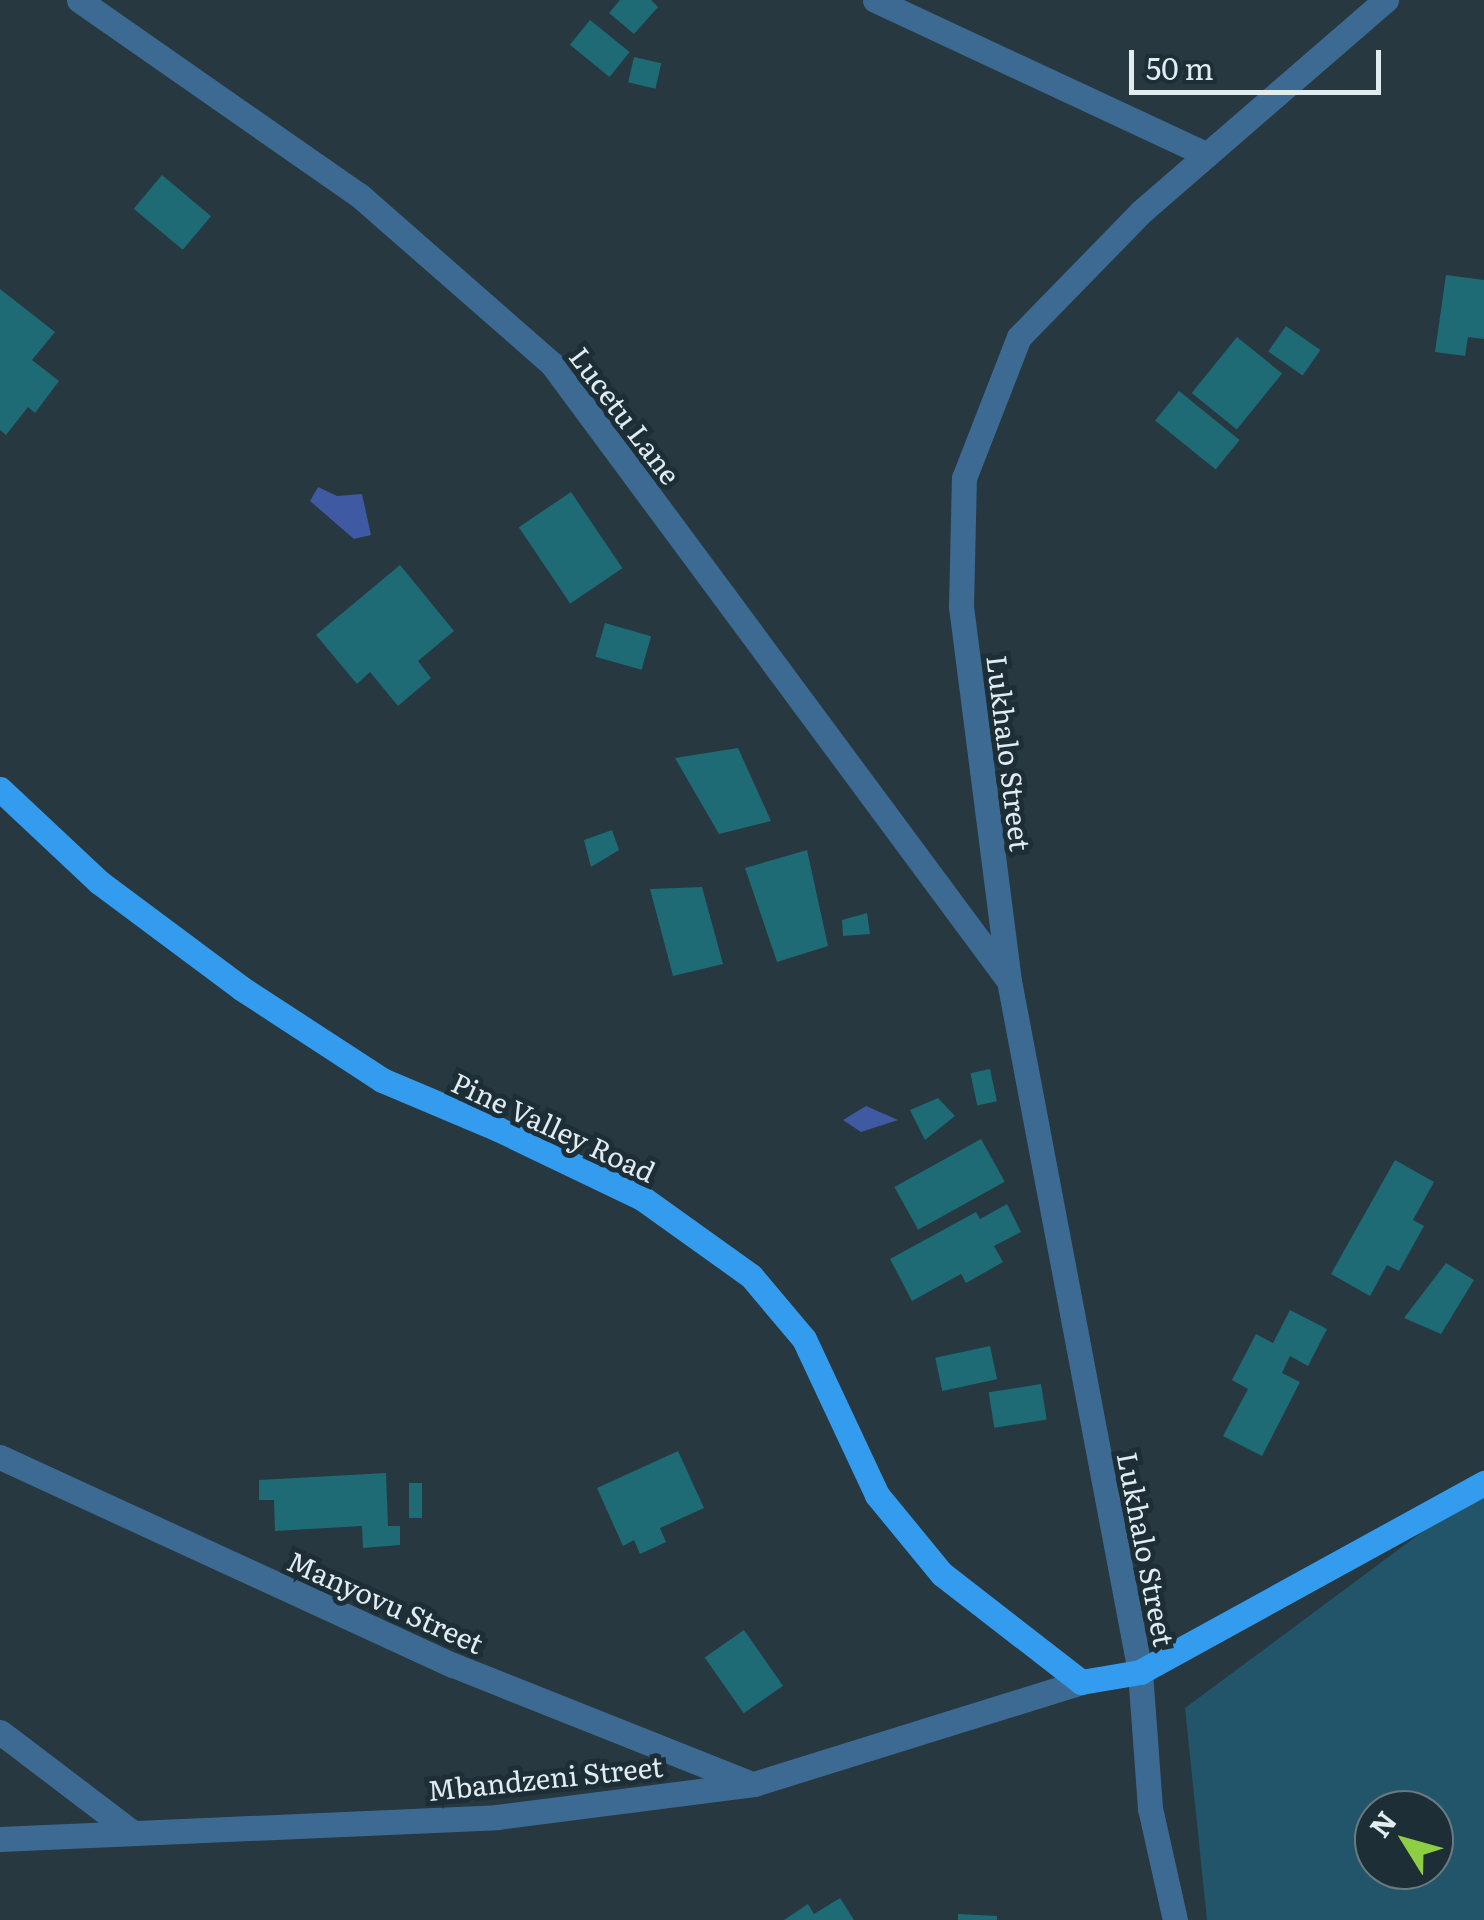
<!DOCTYPE html>
<style>
body{margin:0}
#map{position:relative;width:1484px;height:1920px;overflow:hidden;background:#273840;font-family:Literata,serif}
div>[style]{position:absolute}
.green>*{inset:0;background:#225569}
.water>*{inset:0;background:#3f59a2}
.building>*{inset:0;background:#1e6a75;transform-origin:0 0}
.minor>*{height:25px;margin:-12.5px;padding:0 12.5px;transform-origin:12.5px;border-radius:12.5px;background:#3d6a93}
.major>*{height:25px;margin:-12.5px;padding:0 12.5px;transform-origin:12.5px;border-radius:12.5px;background:#349cef}
span{translate:-50% -50%;white-space:nowrap;text-align:center;line-height:1.15;-webkit-text-stroke:10px #1d2e36;paint-order:stroke}
.street-label{font-size:28px;color:#e1ecf1}
.north{position:absolute;left:1354px;top:1790px;width:100px;height:100px;box-sizing:border-box;background:#1d2e36;border:2px solid #6b7a81;border-radius:50%;rotate:307deg;font-size:28px;font-weight:700;line-height:40px;text-align:center;color:#e1ecf1}
.north::after{content:'';display:block;margin:auto;width:35px;height:45px;background:#8dce44;clip-path:polygon(50% 0,100% 100%,50% 72%,0 100%)}
.scale{position:absolute;left:1129px;top:50px;width:252px;height:45px;box-sizing:border-box;border:5px solid #e1ecf1;border-top:0;padding-left:12px;font-size:30px;line-height:35px;white-space:nowrap;color:#e1ecf1;-webkit-text-stroke:8px #1d2e36;paint-order:stroke}
</style>
<div id="map">
<div class="green">
<div style="clip-path:polygon(evenodd,1484px 1486px,1484px 1920px,1207px 1920px,1185px 1708px,1484px 1486px,1374px 1810px,1434px 1810px,1434px 1870px,1374px 1870px,1374px 1810px)"></div>
</div>
<div class="water">
<div style="clip-path:polygon(318px 487px,337px 496px,362px 494px,371px 535px,354px 539px,310px 501px)"></div>
<div style="clip-path:polygon(866px 1106px,898px 1120px,861px 1132px,843px 1120px)"></div>
</div>
<div class="building">
<div style="clip-path:polygon(620px 0,651px 0,658px 7px,634px 34px,609px 13px)"></div>
<div style="left:590px;top:20px;width:51px;height:32px;rotate:39deg"></div>
<div style="left:634px;top:57px;width:28px;height:26px;rotate:13deg"></div>
<div style="left:162px;top:175px;width:64px;height:44px;rotate:40deg"></div>
<div style="clip-path:polygon(1446px 275px,1484px 280px,1484px 339px,1468px 337px,1465px 356px,1435px 352px)"></div>
<div style="clip-path:polygon(0 289px,55px 332px,32px 360px,59px 381px,35px 413px,28px 407px,6px 435px,0 430px)"></div>
<div style="left:1286px;top:326px;width:42px;height:31px;rotate:35deg"></div>
<div style="left:1237px;top:337px;width:58px;height:72px;rotate:39deg"></div>
<div style="left:1179px;top:391px;width:78px;height:38px;rotate:39deg"></div>
<div style="left:571px;top:492px;width:92px;height:63px;rotate:56deg"></div>
<div style="clip-path:polygon(400px 565px,454px 631px,418px 661px,431px 678px,398px 706px,370px 672px,357px 684px,316px 635px)"></div>
<div style="left:605px;top:623px;width:48px;height:35px;rotate:16deg"></div>
<div style="clip-path:polygon(738px 748px,771px 821px,719px 834px,675px 758px)"></div>
<div style="clip-path:polygon(612px 830px,619px 850px,591px 867px,584px 840px)"></div>
<div style="clip-path:polygon(807px 850px,828px 946px,777px 962px,745px 868px)"></div>
<div style="clip-path:polygon(702px 887px,723px 964px,673px 976px,650px 889px)"></div>
<div style="clip-path:polygon(867px 913px,870px 934px,843px 936px,842px 920px)"></div>
<div style="left:990px;top:1069px;width:33px;height:20px;rotate:78deg"></div>
<div style="clip-path:polygon(938px 1098px,955px 1116px,925px 1140px,910px 1110px)"></div>
<div style="left:981px;top:1139px;width:49px;height:99px;rotate:61deg"></div>
<div style="clip-path:polygon(1395px 1160px,1434px 1182px,1413px 1220px,1424px 1226px,1399px 1271px,1387px 1265px,1370px 1296px,1331px 1274px)"></div>
<div style="clip-path:polygon(1007px 1204px,1021px 1232px,994px 1246px,1003px 1262px,966px 1283px,961px 1274px,912px 1301px,890px 1259px,976px 1212px,980px 1219px)"></div>
<div style="clip-path:polygon(1446px 1263px,1474px 1280px,1441px 1334px,1404px 1318px)"></div>
<div style="clip-path:polygon(1290px 1310px,1327px 1329px,1308px 1366px,1290px 1356px,1282px 1373px,1300px 1382px,1262px 1456px,1223px 1436px,1248px 1389px,1232px 1380px,1256px 1334px,1273px 1343px)"></div>
<div style="left:990px;top:1346px;width:34px;height:56px;rotate:78deg"></div>
<div style="left:1041px;top:1384px;width:36px;height:53px;rotate:81deg"></div>
<div style="clip-path:polygon(678px 1451px,704px 1508px,660px 1528px,666px 1542px,640px 1554px,634px 1540px,623px 1546px,597px 1488px)"></div>
<div style="clip-path:polygon(386px 1473px,388px 1526px,400px 1526px,400px 1545px,363px 1548px,362px 1526px,275px 1531px,274px 1500px,259px 1500px,259px 1480px)"></div>
<div style="left:409px;top:1483px;width:13px;height:35px"></div>
<div style="left:744px;top:1630px;width:68px;height:48px;rotate:55deg"></div>
<div style="clip-path:polygon(840px 1898px,854px 1920px,784px 1920px,808px 1904px,814px 1914px)"></div>
<div style="clip-path:polygon(958px 1914px,997px 1916px,997px 1920px,958px 1920px)"></div>
</div>
<div class="minor">
<div style="left:79px;top:0;width:341px;rotate:34.9deg"></div>
<div style="left:359px;top:195px;width:257px;rotate:41.2deg"></div>
<div style="left:552px;top:364px;width:763px;rotate:53.48deg"></div>
<div style="left:875px;top:0;width:366px;rotate:25deg"></div>
<div style="left:0;top:1457px;width:498px;rotate:24.7deg"></div>
<div style="left:453px;top:1665px;width:316px;rotate:21.7deg"></div>
<div style="left:0;top:1732px;width:167px;rotate:37.2deg"></div>
<div style="left:0;top:1839px;width:497px;rotate:-2.5deg"></div>
<div style="left:497px;top:1817px;width:259px;rotate:-7.3deg"></div>
<div style="left:754px;top:1784px;width:343px;rotate:-17.3deg"></div>
<div style="left:1175px;top:1920px;width:115px;rotate:-102.6deg"></div>
<div style="left:1150px;top:1808px;width:136px;rotate:-94.2deg"></div>
<div style="left:1140px;top:1672px;width:703px;rotate:-100.73deg"></div>
<div style="left:1009px;top:981px;width:377px;rotate:-97.3deg"></div>
<div style="left:961px;top:607px;width:129px;rotate:-88.7deg"></div>
<div style="left:964px;top:478px;width:151px;rotate:-68.7deg"></div>
<div style="left:1019px;top:337px;width:176px;rotate:-45.7deg"></div>
<div style="left:1142px;top:211px;width:323px;rotate:-40.9deg"></div>
</div>
<div class="major">
<div style="left:0;top:789px;width:136px;rotate:43.2deg"></div>
<div style="left:99px;top:882px;width:177px;rotate:36.7deg"></div>
<div style="left:241px;top:988px;width:168px;rotate:33.1deg"></div>
<div style="left:382px;top:1080px;width:126px;rotate:22.9deg"></div>
<div style="left:498px;top:1129px;width:160px;rotate:25.6deg"></div>
<div style="left:642px;top:1198px;width:134px;rotate:35.6deg"></div>
<div style="left:751px;top:1276px;width:82px;rotate:49.9deg"></div>
<div style="left:804px;top:1339px;width:172px;rotate:64.9deg"></div>
<div style="left:877px;top:1495px;width:102px;rotate:50.6deg"></div>
<div style="left:942px;top:1574px;width:176px;rotate:37.8deg"></div>
<div style="left:1081px;top:1682px;width:60px;rotate:-9.6deg"></div>
<div style="left:1140px;top:1672px;width:393px;rotate:-28.8deg"></div>
</div>
<div class="street-label">
<span style="left:626px;top:415px;rotate:53deg">Lucetu Lane</span>
<span style="left:1010px;top:753px;rotate:83deg">Lukhalo Street</span>
<span style="left:554px;top:1126px;rotate:25deg">Pine Valley Road</span>
<span style="left:1147px;top:1549px;rotate:79deg">Lukhalo Street</span>
<span style="left:386px;top:1601px;rotate:24deg">Manyovu Street</span>
<span style="left:545px;top:1777px;rotate:-6deg">Mbandzeni Street</span>
</div>
<div class="north">N</div>
<div class="scale">50 m</div>
</div>
